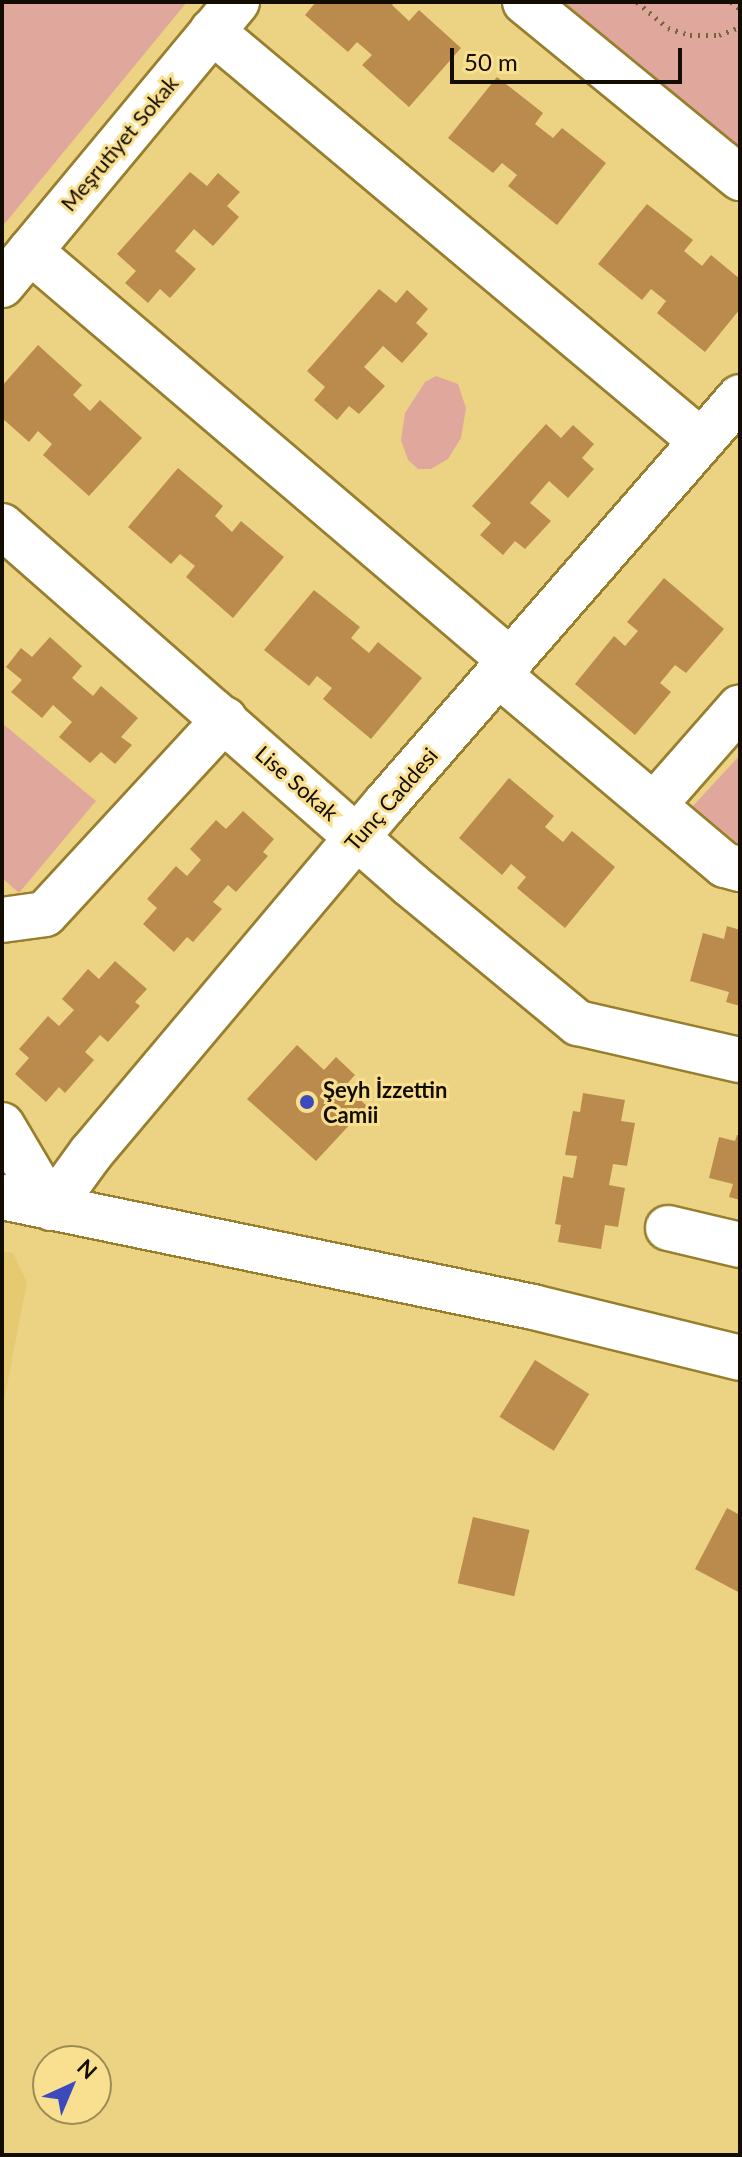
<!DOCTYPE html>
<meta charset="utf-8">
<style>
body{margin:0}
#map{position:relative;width:742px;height:2157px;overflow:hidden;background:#ecd383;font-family:Lato,sans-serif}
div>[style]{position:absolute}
.built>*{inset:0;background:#e5ca71}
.green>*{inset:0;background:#e0a89c}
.building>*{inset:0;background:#ba8b4d;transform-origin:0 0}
.path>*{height:5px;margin-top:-2.5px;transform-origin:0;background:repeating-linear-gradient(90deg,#76663c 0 2px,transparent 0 8px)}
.roads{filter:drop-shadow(2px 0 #977f2e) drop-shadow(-2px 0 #977f2e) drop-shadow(0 2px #977f2e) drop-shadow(0 -2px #977f2e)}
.minor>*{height:44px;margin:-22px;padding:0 22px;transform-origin:22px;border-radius:22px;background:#fff}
.dots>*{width:22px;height:22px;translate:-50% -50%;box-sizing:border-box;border:4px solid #f9e090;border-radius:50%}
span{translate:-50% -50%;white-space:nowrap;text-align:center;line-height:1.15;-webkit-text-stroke:6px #f9e090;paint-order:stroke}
.street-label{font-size:22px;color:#130c00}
.poi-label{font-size:22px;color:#130c00;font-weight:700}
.left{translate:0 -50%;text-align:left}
.frame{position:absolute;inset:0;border:4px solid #130c00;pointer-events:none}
.north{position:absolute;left:32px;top:2045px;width:80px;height:80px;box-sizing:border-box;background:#f9e090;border:2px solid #9d8b56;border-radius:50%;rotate:44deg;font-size:22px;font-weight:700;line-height:32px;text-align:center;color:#130c00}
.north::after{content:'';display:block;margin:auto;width:28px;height:36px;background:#3d4abd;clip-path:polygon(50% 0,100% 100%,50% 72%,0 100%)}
.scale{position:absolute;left:450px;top:48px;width:232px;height:36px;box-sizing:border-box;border:4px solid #130c00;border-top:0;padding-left:10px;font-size:24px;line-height:28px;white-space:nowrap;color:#130c00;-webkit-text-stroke:6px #f9e090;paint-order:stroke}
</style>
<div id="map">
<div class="built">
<div style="clip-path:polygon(2px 1251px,13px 1253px,27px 1282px,2px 1411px)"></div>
</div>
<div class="green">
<div style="clip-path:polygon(2px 2px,187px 2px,2px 227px)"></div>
<div style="clip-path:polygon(564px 2px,740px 2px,740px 150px)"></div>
<div style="clip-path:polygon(436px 376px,458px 384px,466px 408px,461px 438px,448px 459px,431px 469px,418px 469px,408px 460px,401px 440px,405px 413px,425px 382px)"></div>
<div style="clip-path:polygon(2px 723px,96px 801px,19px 893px,2px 878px)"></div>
<div style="clip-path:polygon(740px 755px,740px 845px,693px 806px)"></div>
</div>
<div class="building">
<div style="clip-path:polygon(316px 2px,395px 2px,392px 5px,409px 21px,419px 10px,461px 48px,409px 107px,362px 65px,372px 55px,357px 42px,348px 52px,305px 15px)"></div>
<div style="clip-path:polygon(497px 77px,543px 113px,535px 124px,553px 138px,562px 128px,606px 163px,557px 225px,508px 186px,517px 175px,502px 163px,493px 173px,448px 138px)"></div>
<div style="clip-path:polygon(190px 172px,207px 186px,218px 173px,240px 192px,227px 206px,239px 217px,213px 246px,194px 229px,175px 251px,196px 269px,170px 298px,160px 289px,148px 303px,125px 283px,136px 271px,117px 254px)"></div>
<div style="clip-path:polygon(647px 204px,693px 240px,684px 251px,702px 266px,711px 255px,740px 279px,740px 309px,705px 352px,657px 313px,666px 301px,651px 289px,642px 300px,598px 264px)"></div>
<div style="clip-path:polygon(379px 289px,396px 303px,407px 290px,428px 309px,416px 323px,428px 334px,402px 363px,383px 346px,364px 367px,385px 386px,359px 414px,349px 406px,337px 420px,314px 400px,325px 387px,307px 371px)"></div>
<div style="clip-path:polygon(38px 345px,82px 385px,73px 395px,90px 411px,100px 400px,142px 438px,89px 496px,43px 455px,52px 444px,38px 431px,29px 442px,2px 418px,2px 386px)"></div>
<div style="clip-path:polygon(546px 424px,561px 438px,573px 425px,594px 444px,582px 458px,594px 469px,568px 498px,549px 481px,530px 503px,551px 521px,525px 549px,515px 541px,503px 555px,480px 535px,491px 523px,472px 506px)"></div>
<div style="clip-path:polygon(178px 468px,223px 506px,215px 516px,232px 532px,241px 521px,284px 557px,233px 618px,186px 577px,195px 566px,180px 554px,171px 564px,128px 527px)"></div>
<div style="clip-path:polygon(664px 578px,724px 629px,686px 673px,675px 665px,660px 683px,671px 692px,635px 735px,575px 684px,614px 636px,625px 646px,638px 631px,627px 622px)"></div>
<div style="clip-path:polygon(314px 590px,360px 627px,351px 638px,369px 653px,378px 642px,422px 678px,371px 739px,323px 699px,332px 688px,317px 676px,309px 686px,264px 650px)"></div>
<div style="clip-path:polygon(50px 637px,82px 666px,72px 678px,93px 696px,101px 686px,138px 718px,121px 737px,132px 745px,115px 764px,101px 752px,90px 763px,59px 737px,72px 722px,53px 705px,42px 718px,11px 692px,22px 680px,6px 667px,21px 648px,32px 657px)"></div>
<div style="clip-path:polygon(509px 778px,554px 816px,545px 827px,563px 842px,572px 831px,615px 867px,565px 928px,517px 888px,526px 877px,511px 864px,502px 875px,459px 838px)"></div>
<div style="clip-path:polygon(243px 811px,274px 839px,263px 852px,268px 856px,236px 892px,228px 885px,213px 902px,222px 909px,193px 942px,187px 937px,174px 952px,143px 924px,157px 908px,147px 899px,176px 866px,187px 876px,201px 860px,190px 849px,216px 820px,226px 829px)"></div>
<div style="clip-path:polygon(727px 926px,740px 930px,740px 1006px,726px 1002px,729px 992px,690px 981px,703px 933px,724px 939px)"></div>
<div style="clip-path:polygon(115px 961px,147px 989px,135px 1002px,140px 1006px,108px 1042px,100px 1035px,85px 1052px,94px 1060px,65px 1093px,59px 1087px,46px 1102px,15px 1074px,29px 1058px,19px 1049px,48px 1016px,59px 1026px,74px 1010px,62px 999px,88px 969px,99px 979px)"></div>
<div style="clip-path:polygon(297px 1045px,324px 1070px,336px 1057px,355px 1075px,345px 1086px,367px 1106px,316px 1161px,247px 1099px)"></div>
<div style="clip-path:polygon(583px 1093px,625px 1100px,621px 1121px,635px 1123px,627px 1166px,613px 1164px,609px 1185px,625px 1188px,618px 1227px,605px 1225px,601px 1249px,558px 1242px,561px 1225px,555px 1224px,563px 1176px,573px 1178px,577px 1156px,565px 1155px,573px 1111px,580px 1112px)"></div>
<div style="clip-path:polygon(737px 1135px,740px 1135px,740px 1200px,729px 1197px,733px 1184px,709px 1178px,719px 1137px,735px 1141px)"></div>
<div style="left:535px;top:1360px;width:64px;height:67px;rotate:32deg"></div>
<div style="clip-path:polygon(727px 1508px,740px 1515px,740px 1593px,695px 1569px)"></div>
<div style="left:473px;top:1517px;width:58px;height:68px;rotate:13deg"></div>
</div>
<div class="path">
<div style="left:637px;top:2px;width:40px;rotate:40deg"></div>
<div style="left:668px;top:28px;width:23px;rotate:18deg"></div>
<div style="left:690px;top:35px;width:29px"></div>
<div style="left:719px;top:35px;width:22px;rotate:-21deg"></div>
<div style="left:731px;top:2px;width:11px;rotate:38deg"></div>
</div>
<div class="roads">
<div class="minor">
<div style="left:525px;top:2px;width:278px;rotate:39.3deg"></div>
<div style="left:212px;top:31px;width:638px;rotate:39.98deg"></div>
<div style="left:30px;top:251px;width:632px;rotate:40.44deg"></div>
<div style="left:2px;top:285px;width:368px;rotate:-50.3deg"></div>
<div style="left:2px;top:526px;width:544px;rotate:41.28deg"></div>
<div style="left:411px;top:885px;width:217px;rotate:39.6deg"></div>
<div style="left:578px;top:1023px;width:166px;rotate:12.9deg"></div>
<div style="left:499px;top:675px;width:295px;rotate:40.1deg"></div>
<div style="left:725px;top:865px;width:16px;rotate:15deg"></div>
<div style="left:654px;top:805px;width:130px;rotate:-48.7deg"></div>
<div style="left:2px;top:920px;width:43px;rotate:-7.9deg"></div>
<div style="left:45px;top:914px;width:265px;rotate:-47.3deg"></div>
<div style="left:2px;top:1125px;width:96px;rotate:59.4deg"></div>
<div style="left:51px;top:1208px;width:68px;rotate:-54deg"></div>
<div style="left:91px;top:1153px;width:456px;rotate:-49.9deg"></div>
<div style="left:385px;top:804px;width:540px;rotate:-48.9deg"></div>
<div style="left:2px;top:1197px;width:542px;rotate:11.7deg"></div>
<div style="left:533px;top:1307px;width:213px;rotate:13.8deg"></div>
<div style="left:668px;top:1228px;width:74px;rotate:13.3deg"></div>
</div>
</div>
<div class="dots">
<div style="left:307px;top:1102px;background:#3d4abd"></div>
</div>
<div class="street-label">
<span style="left:119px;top:143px;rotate:-50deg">Meşrutiyet Sokak</span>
<span style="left:297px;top:783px;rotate:41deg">Lise Sokak</span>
<span style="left:391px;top:799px;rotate:-49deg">Tunç Caddesi</span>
</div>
<div class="poi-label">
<span class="left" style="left:323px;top:1102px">Şeyh İzzettin<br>Camii</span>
</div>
<div class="frame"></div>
<div class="north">N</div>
<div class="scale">50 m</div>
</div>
